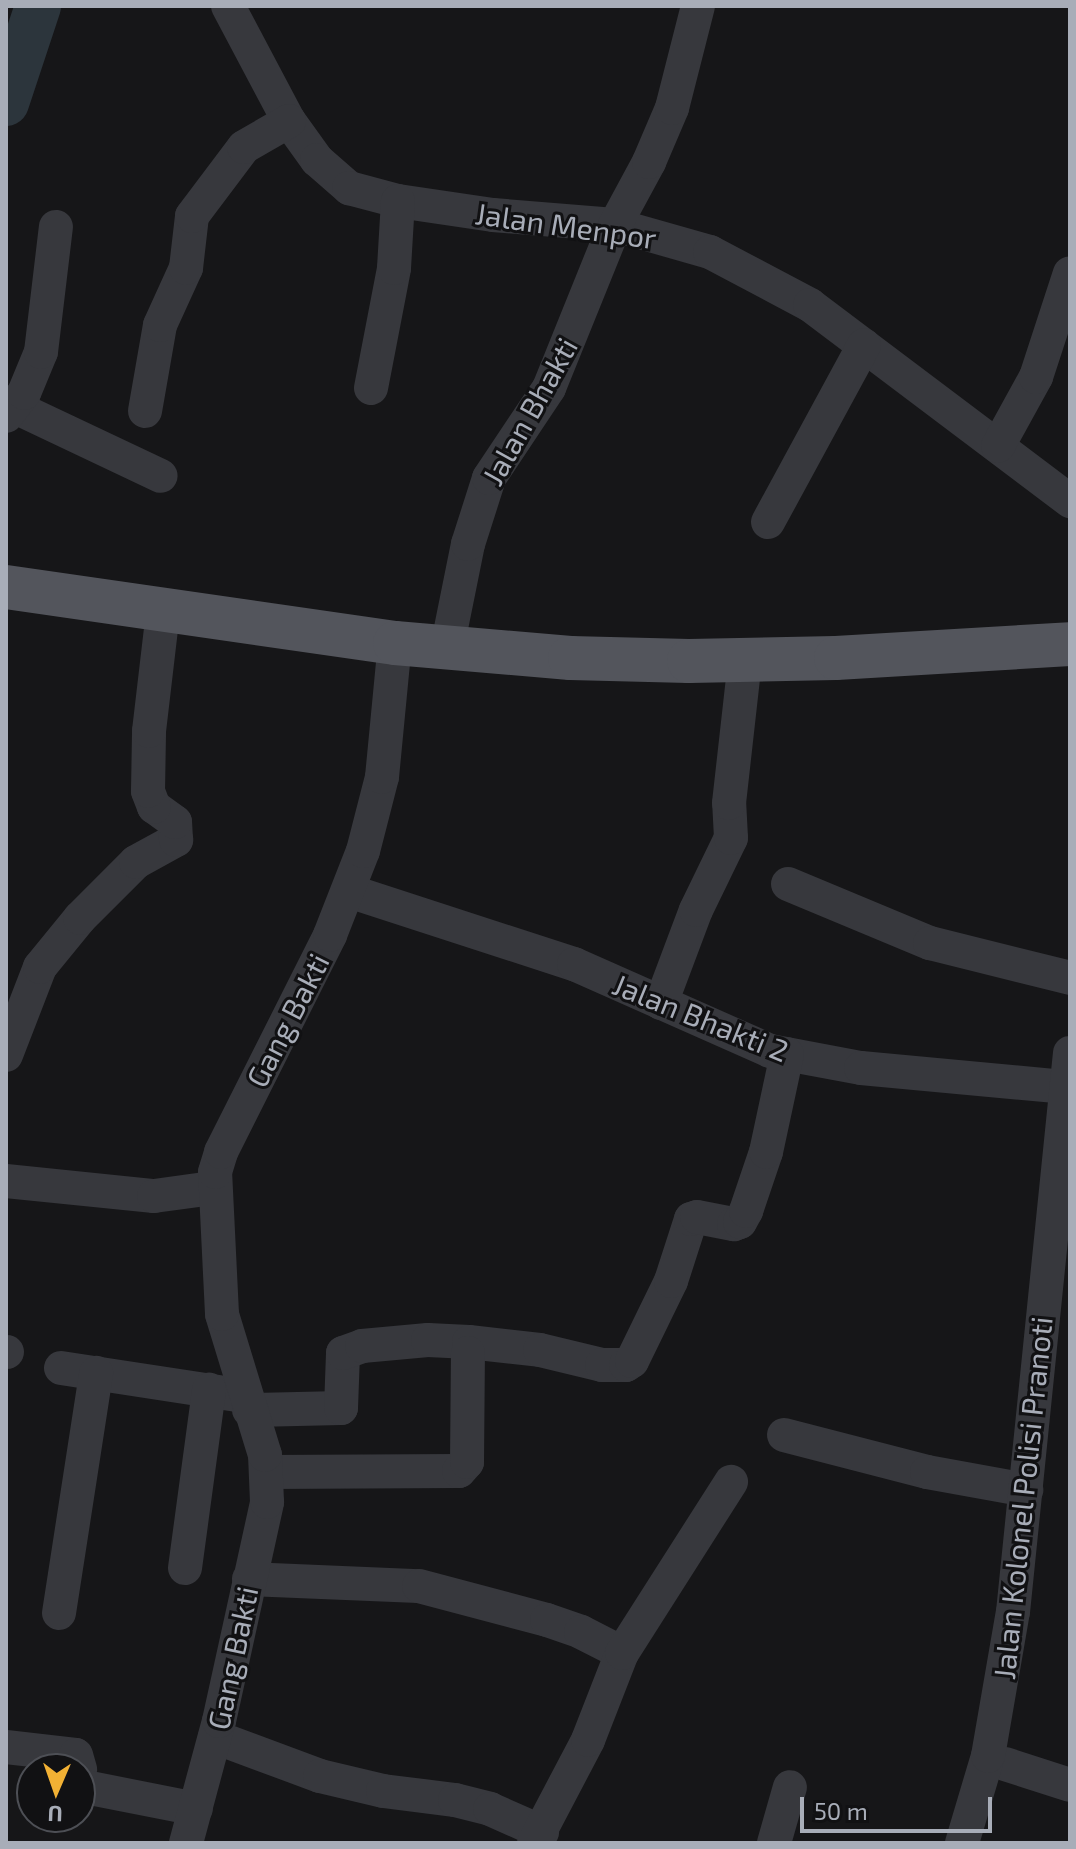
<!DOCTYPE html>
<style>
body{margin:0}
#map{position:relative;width:1076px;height:1849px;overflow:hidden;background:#161618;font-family:"Exo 2",sans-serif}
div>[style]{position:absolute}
.river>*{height:46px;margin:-23px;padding:0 23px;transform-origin:23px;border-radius:23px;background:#2c353c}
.minor>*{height:34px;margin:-17px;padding:0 17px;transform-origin:17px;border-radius:17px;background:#37383d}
.major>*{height:44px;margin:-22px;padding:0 22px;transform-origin:22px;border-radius:22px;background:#53555c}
span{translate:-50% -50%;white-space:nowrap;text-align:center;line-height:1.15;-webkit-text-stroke:6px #111113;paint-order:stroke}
.street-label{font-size:30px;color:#a8adb8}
.frame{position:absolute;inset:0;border:8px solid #a8adb8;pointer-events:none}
.north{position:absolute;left:16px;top:1753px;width:80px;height:80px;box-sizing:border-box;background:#111113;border:2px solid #4d4f55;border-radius:50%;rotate:182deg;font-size:22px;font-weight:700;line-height:32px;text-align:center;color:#a8adb8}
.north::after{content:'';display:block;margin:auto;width:28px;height:36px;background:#f2b134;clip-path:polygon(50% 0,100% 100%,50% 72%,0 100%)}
.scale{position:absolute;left:800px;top:1797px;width:192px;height:36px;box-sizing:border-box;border:4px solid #a8adb8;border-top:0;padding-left:10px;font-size:24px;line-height:28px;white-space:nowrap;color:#a8adb8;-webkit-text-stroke:6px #111113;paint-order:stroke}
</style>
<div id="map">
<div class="river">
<div style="left:6px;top:103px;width:102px;rotate:-71.7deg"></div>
</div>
<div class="minor">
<div style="left:228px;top:6px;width:130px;rotate:62.1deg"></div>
<div style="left:289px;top:121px;width:48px;rotate:54.3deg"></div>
<div style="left:317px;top:160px;width:43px;rotate:41.2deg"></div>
<div style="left:349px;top:188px;width:51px;rotate:14.9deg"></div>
<div style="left:398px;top:201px;width:96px;rotate:8.4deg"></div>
<div style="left:493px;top:215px;width:122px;rotate:4.7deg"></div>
<div style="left:615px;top:225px;width:99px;rotate:15.9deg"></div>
<div style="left:710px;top:252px;width:113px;rotate:27.9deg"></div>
<div style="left:810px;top:305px;width:326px;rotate:37deg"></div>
<div style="left:371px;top:388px;width:122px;rotate:-79.1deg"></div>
<div style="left:394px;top:268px;width:67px;rotate:-86.6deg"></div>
<div style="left:15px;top:407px;width:161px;rotate:25.3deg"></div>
<div style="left:145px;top:411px;width:87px;rotate:-80.1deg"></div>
<div style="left:160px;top:325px;width:63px;rotate:-65.5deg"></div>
<div style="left:186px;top:268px;width:52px;rotate:-83.4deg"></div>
<div style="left:192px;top:216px;width:86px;rotate:-53deg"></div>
<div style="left:244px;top:147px;width:52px;rotate:-30deg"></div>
<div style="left:6px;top:416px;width:29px;rotate:-52deg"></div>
<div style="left:24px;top:393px;width:44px;rotate:-67.5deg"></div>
<div style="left:41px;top:352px;width:126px;rotate:-83.2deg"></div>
<div style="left:998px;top:446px;width:79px;rotate:-61.2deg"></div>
<div style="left:1036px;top:377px;width:109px;rotate:-71.9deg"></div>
<div style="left:768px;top:522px;width:201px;rotate:-61.5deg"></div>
<div style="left:447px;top:648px;width:106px;rotate:-78.6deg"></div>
<div style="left:468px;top:544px;width:69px;rotate:-72.3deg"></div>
<div style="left:489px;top:478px;width:108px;rotate:-56.3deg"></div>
<div style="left:549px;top:388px;width:176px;rotate:-68deg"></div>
<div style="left:615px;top:225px;width:72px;rotate:-61.6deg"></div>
<div style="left:649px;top:162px;width:59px;rotate:-66.9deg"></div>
<div style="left:672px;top:108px;width:105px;rotate:-75.7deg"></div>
<div style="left:788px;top:884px;width:154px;rotate:22.6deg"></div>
<div style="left:930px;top:943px;width:144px;rotate:14deg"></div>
<div style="left:349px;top:891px;width:237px;rotate:18deg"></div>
<div style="left:574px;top:964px;width:214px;rotate:23.9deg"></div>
<div style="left:770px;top:1051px;width:93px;rotate:10.6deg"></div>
<div style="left:861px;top:1068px;width:204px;rotate:5.3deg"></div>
<div style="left:661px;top:1003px;width:99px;rotate:-69.4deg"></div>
<div style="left:696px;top:910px;width:80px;rotate:-64.1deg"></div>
<div style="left:731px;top:838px;width:35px;rotate:-93deg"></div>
<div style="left:729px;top:803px;width:144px;rotate:-83.6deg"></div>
<div style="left:6px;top:1055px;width:94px;rotate:-68.9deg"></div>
<div style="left:40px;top:967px;width:63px;rotate:-50.8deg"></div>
<div style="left:80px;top:918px;width:79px;rotate:-45deg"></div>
<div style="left:136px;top:862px;width:46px;rotate:-28.8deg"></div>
<div style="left:176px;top:840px;width:18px;rotate:-93deg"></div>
<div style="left:175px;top:822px;width:26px;rotate:-144deg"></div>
<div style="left:154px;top:807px;width:17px;rotate:-111deg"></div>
<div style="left:148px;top:791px;width:60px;rotate:-89deg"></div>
<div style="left:149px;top:731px;width:120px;rotate:-83.3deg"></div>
<div style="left:6px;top:1181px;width:149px;rotate:5.8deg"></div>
<div style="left:154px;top:1196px;width:60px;rotate:-7.7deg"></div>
<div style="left:6px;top:1352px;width:1px"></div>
<div style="left:61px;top:1368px;width:186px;rotate:8.7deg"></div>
<div style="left:249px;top:1410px;width:92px;rotate:-1.2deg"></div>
<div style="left:341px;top:1408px;width:55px;rotate:-87.9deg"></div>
<div style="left:343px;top:1353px;width:20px;rotate:-20deg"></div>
<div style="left:362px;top:1346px;width:66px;rotate:-5.2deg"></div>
<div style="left:428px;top:1340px;width:41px;rotate:2.8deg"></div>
<div style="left:469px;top:1342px;width:71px;rotate:6.4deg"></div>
<div style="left:540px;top:1350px;width:64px;rotate:13.6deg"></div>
<div style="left:602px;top:1365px;width:24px"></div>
<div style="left:626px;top:1365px;width:7px;rotate:-34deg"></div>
<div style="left:632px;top:1361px;width:89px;rotate:-64deg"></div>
<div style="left:671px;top:1281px;width:65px;rotate:-72.1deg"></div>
<div style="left:691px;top:1219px;width:6px;rotate:-18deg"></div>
<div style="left:697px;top:1217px;width:38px;rotate:11deg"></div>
<div style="left:734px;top:1224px;width:6px;rotate:-18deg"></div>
<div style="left:740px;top:1222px;width:13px;rotate:-61deg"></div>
<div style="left:746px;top:1211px;width:62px;rotate:-71.3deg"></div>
<div style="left:766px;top:1152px;width:100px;rotate:-77.9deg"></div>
<div style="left:784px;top:1435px;width:148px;rotate:14.5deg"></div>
<div style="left:927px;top:1472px;width:101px;rotate:10.3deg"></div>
<div style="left:267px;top:1472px;width:192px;rotate:-0.3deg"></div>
<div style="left:459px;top:1471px;width:12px;rotate:-48deg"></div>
<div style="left:467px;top:1462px;width:109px;rotate:-89.5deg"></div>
<div style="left:185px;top:1568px;width:180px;rotate:-82.3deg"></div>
<div style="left:249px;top:1579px;width:170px;rotate:2.4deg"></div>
<div style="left:419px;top:1586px;width:132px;rotate:14.9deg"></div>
<div style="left:547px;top:1620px;width:36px;rotate:19deg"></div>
<div style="left:581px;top:1632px;width:46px;rotate:27.1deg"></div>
<div style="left:59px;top:1613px;width:243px;rotate:-81.2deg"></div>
<div style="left:215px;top:1737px;width:112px;rotate:20.4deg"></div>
<div style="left:320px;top:1776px;width:65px;rotate:13.4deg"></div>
<div style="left:383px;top:1791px;width:73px;rotate:7.1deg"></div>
<div style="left:455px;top:1800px;width:36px;rotate:14deg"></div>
<div style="left:490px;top:1809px;width:57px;rotate:23.9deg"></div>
<div style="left:6px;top:1747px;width:70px;rotate:6.5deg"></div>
<div style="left:76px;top:1755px;width:15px;rotate:74deg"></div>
<div style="left:1005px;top:1764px;width:68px;rotate:17.9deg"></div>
<div style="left:80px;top:1786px;width:118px;rotate:11.2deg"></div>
<div style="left:186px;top:1843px;width:126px;rotate:-74.9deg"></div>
<div style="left:219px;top:1721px;width:224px;rotate:-77.6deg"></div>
<div style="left:267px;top:1502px;width:47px;rotate:-92.4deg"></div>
<div style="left:265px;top:1455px;width:147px;rotate:-107deg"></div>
<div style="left:222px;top:1314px;width:142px;rotate:-92.8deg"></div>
<div style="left:215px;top:1172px;width:21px;rotate:-73deg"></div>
<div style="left:221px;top:1152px;width:243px;rotate:-63.3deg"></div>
<div style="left:330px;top:935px;width:90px;rotate:-68.6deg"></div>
<div style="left:363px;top:851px;width:76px;rotate:-75.6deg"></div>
<div style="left:382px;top:777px;width:135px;rotate:-84.5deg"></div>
<div style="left:534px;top:1843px;width:116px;rotate:-62.3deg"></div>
<div style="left:588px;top:1740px;width:93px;rotate:-68.7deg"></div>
<div style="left:622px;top:1653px;width:203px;rotate:-57.5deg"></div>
<div style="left:774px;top:1843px;width:58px;rotate:-74.1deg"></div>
<div style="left:962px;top:1843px;width:91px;rotate:-73.4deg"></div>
<div style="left:988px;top:1756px;width:146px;rotate:-80.2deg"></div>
<div style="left:1013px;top:1612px;width:562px;rotate:-84.18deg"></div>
</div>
<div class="major">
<div style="left:6px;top:587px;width:393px;rotate:8.2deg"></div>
<div style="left:395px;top:643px;width:176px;rotate:4.9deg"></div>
<div style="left:570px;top:658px;width:119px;rotate:1.4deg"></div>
<div style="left:689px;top:661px;width:147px;rotate:-1.2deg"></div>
<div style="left:836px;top:658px;width:234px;rotate:-3.4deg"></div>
</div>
<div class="street-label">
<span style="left:566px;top:225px;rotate:8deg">Jalan Menpor</span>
<span style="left:529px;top:411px;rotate:-61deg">Jalan Bhakti</span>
<span style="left:701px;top:1017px;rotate:22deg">Jalan Bhakti 2</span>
<span style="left:287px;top:1020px;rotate:-63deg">Gang Bakti</span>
<span style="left:1022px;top:1498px;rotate:-84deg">Jalan Kolonel Polisi Pranoti</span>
<span style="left:232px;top:1658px;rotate:-78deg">Gang Bakti</span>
</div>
<div class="frame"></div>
<div class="north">U</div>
<div class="scale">50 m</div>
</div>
